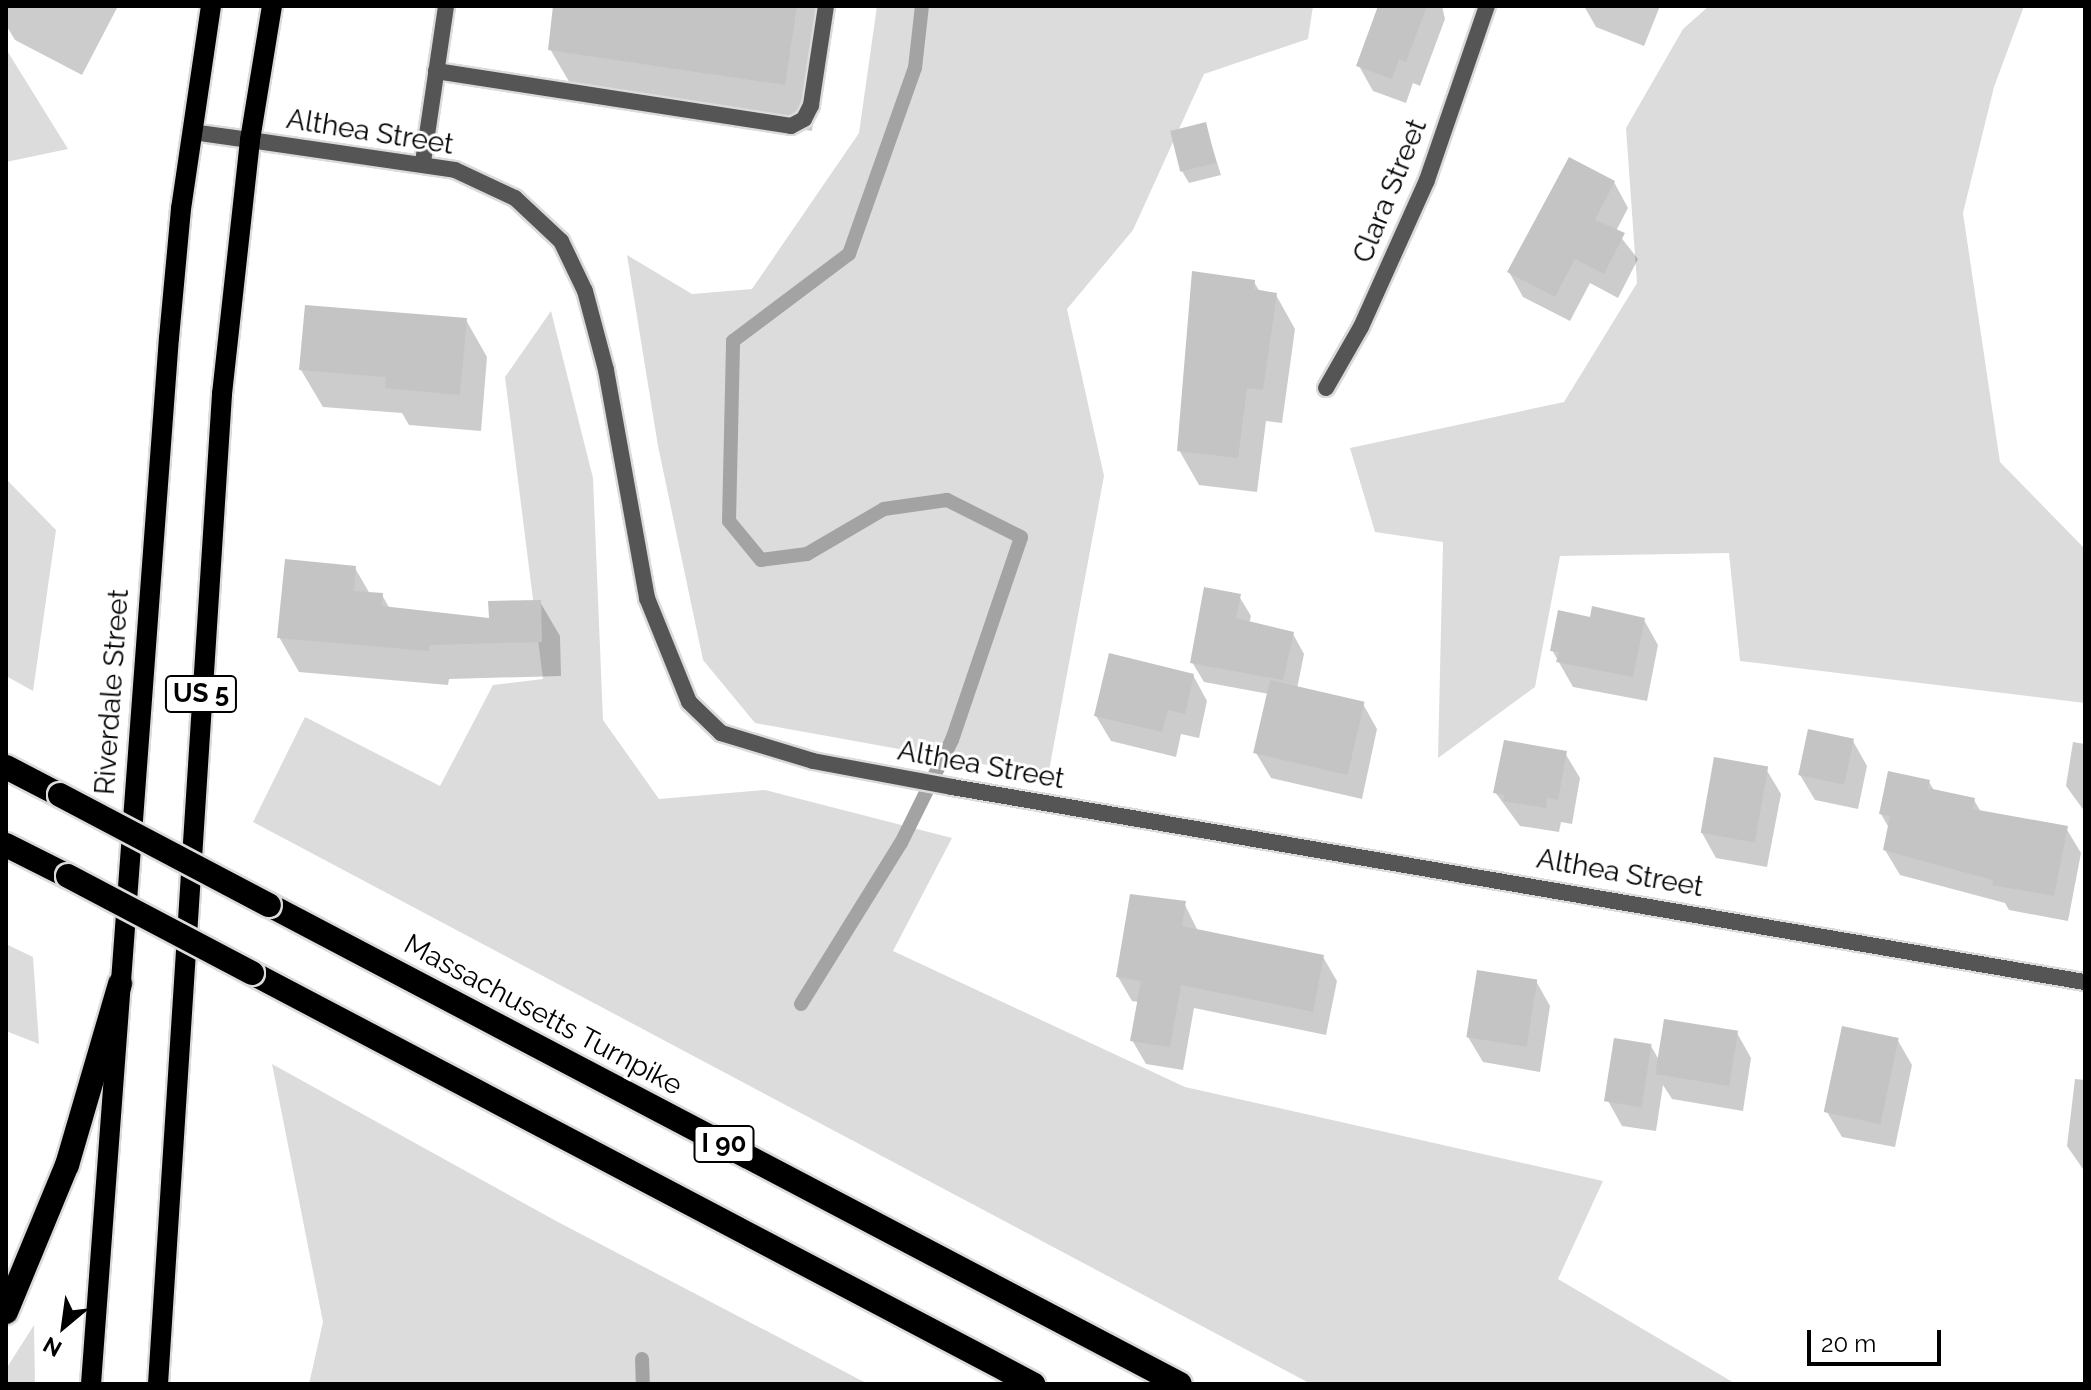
<!DOCTYPE html>
<style>
body{margin:0}
#map{position:relative;width:2091px;height:1390px;overflow:hidden;background:#fff;font-family:Raleway,sans-serif}
div>[style]{position:absolute}
.green>*{inset:0;background:#dcdcdc}
.shadow>*{inset:0;background:#0003}
.stream>*{height:14px;margin:-7px;padding:0 7px;transform-origin:7px;border-radius:7px;background:#a3a3a3}
.building>*{inset:0;background:#c4c4c4;transform-origin:0 0}
.roads{filter:drop-shadow(2px 0 #dbdbdb) drop-shadow(-2px 0 #dbdbdb) drop-shadow(0 2px #dbdbdb) drop-shadow(0 -2px #dbdbdb)}
.service>*{height:16px;margin:-8px;padding:0 8px;transform-origin:8px;border-radius:8px;background:#555}
.minor>*{height:16px;margin:-8px;padding:0 8px;transform-origin:8px;border-radius:8px;background:#555}
.primary>*{height:20px;margin:-10px;padding:0 10px;transform-origin:10px;border-radius:10px;background:#000}
.motorway>*{height:24px;margin:-12px;padding:0 12px;transform-origin:12px;border-radius:12px;background:#000}
.bridges{filter:drop-shadow(2px 0 #dbdbdb) drop-shadow(-2px 0 #dbdbdb) drop-shadow(0 2px #dbdbdb) drop-shadow(0 -2px #dbdbdb)}
.motorway-bridge>*{height:24px;margin:-12px;padding:0 12px;transform-origin:12px;border-radius:12px;background:#000}
span{translate:-50% -50%;white-space:nowrap;text-align:center;line-height:1.15;-webkit-text-stroke:6px #fff;paint-order:stroke}
.shield-label span{padding:2px 6px;background:#fff;border:2px solid;border-radius:6px;-webkit-text-stroke-width:0}
.shield-label{font-size:26px;color:#000;font-weight:700}
.street-label{font-size:28px;color:#000}
.frame{position:absolute;inset:0;border:8px solid #000;pointer-events:none}
.north{position:absolute;left:24px;top:1286px;width:80px;height:80px;-webkit-text-stroke:6px #fff;paint-order:stroke;rotate:209deg;font-size:22px;font-weight:700;line-height:32px;text-align:center;color:#000}
.north::after{content:'';display:block;margin:auto;width:28px;height:36px;background:#000;clip-path:polygon(50% 0,100% 100%,50% 72%,0 100%)}
.scale{position:absolute;left:1807px;top:1330px;width:134px;height:36px;box-sizing:border-box;border:4px solid #000;border-top:0;padding-left:10px;font-size:24px;line-height:28px;white-space:nowrap;color:#000;-webkit-text-stroke:6px #fff;paint-order:stroke}
</style>
<div id="map">
<div class="green">
<div style="clip-path:polygon(877px 6px,1313px 6px,1308px 39px,1204px 74px,1133px 230px,1067px 309px,1104px 476px,1048px 776px,755px 723px,703px 660px,658px 446px,627px 255px,692px 294px,752px 289px,859px 133px)"></div>
<div style="clip-path:polygon(1709px 6px,2024px 6px,1994px 87px,1963px 213px,2000px 462px,2085px 549px,2085px 703px,1740px 661px,1729px 553px,1560px 556px,1535px 687px,1438px 758px,1443px 542px,1375px 532px,1350px 448px,1564px 402px,1637px 283px,1626px 128px,1683px 29px)"></div>
<div style="clip-path:polygon(6px 49px,68px 149px,6px 162px)"></div>
<div style="clip-path:polygon(551px 311px,593px 478px,603px 720px,659px 799px,765px 790px,952px 838px,893px 951px,1185px 1087px,1603px 1181px,1558px 1279px,1736px 1384px,1311px 1384px,253px 822px,305px 717px,440px 786px,493px 685px,543px 679px,505px 377px)"></div>
<div style="clip-path:polygon(6px 479px,56px 530px,33px 691px,6px 676px)"></div>
<div style="clip-path:polygon(6px 944px,33px 957px,39px 1044px,6px 1031px)"></div>
<div style="clip-path:polygon(272px 1064px,558px 1222px,868px 1384px,309px 1384px,323px 1322px)"></div>
<div style="clip-path:polygon(34px 1325px,35px 1384px,6px 1384px,6px 1369px)"></div>
</div>
<div class="shadow">
<div style="clip-path:polygon(6px 6px,118px 6px,82px 75px,15px 40px,6px 25px)"></div>
<div style="clip-path:polygon(555px 6px,830px 6px,812px 131px,578px 97px,550px 49px)"></div>
<div style="clip-path:polygon(1381px 6px,1442px 6px,1445px 19px,1420px 86px,1413px 83px,1406px 103px,1373px 91px,1359px 66px)"></div>
<div style="clip-path:polygon(1584px 6px,1660px 6px,1644px 46px,1596px 27px)"></div>
<div style="clip-path:polygon(1205px 124px,1221px 175px,1189px 183px,1182px 171px)"></div>
<div style="clip-path:polygon(1614px 182px,1628px 208px,1616px 231px,1638px 259px,1618px 298px,1590px 283px,1570px 321px,1523px 297px,1509px 272px)"></div>
<div style="clip-path:polygon(1254px 282px,1260px 292px,1276px 295px,1295px 329px,1282px 423px,1266px 421px,1257px 492px,1199px 485px,1179px 450px)"></div>
<div style="clip-path:polygon(466px 320px,487px 357px,481px 431px,409px 425px,402px 413px,323px 407px,301px 370px)"></div>
<div style="clip-path:polygon(355px 568px,370px 594px,382px 595px,390px 609px,491px 620px,540px 602px,560px 636px,561px 676px,449px 679px,448px 685px,299px 672px,279px 637px)"></div>
<div style="clip-path:polygon(1239px 596px,1251px 616px,1249px 624px,1293px 634px,1304px 654px,1297px 689px,1363px 704px,1377px 729px,1362px 799px,1271px 778px,1256px 753px,1269px 694px,1204px 682px,1192px 662px)"></div>
<div style="clip-path:polygon(1591px 619px,1644px 620px,1658px 645px,1647px 701px,1573px 687px,1552px 650px)"></div>
<div style="clip-path:polygon(1193px 675px,1207px 701px,1199px 738px,1181px 734px,1176px 757px,1111px 741px,1096px 716px)"></div>
<div style="clip-path:polygon(1853px 741px,1867px 766px,1858px 809px,1815px 800px,1800px 775px)"></div>
<div style="clip-path:polygon(2073px 742px,2085px 744px,2085px 812px,2066px 786px)"></div>
<div style="clip-path:polygon(1565px 753px,1580px 778px,1572px 824px,1561px 822px,1559px 832px,1520px 826px,1495px 792px)"></div>
<div style="clip-path:polygon(1766px 769px,1781px 794px,1767px 867px,1716px 858px,1702px 833px)"></div>
<div style="clip-path:polygon(1929px 782px,1935px 792px,1974px 800px,1981px 812px,2066px 828px,2081px 853px,2068px 921px,2009px 910px,2005px 903px,1900px 875px,1885px 850px,1889px 828px,1881px 814px)"></div>
<div style="clip-path:polygon(1184px 903px,1198px 931px,1323px 957px,1337px 981px,1326px 1035px,1194px 1008px,1183px 1070px,1146px 1064px,1132px 1040px,1139px 1002px,1132px 1001px,1118px 977px)"></div>
<div style="clip-path:polygon(1536px 981px,1550px 1006px,1540px 1072px,1483px 1062px,1468px 1037px)"></div>
<div style="clip-path:polygon(1737px 1033px,1751px 1058px,1743px 1111px,1672px 1099px,1663px 1085px,1656px 1131px,1622px 1126px,1608px 1101px,1651px 1046px,1659px 1060px)"></div>
<div style="clip-path:polygon(1897px 1039px,1912px 1065px,1895px 1147px,1842px 1137px,1827px 1112px)"></div>
<div style="clip-path:polygon(2075px 1079px,2085px 1080px,2085px 1172px,2067px 1146px)"></div>
</div>
<div class="stream">
<div style="left:801px;top:1004px;width:190px;rotate:-58.2deg"></div>
<div style="left:901px;top:843px;width:115px;rotate:-63.7deg"></div>
<div style="left:952px;top:740px;width:214px;rotate:-71.2deg"></div>
<div style="left:1021px;top:537px;width:83px;rotate:-153.4deg"></div>
<div style="left:947px;top:500px;width:64px;rotate:171.9deg"></div>
<div style="left:884px;top:509px;width:89px;rotate:149.7deg"></div>
<div style="left:807px;top:554px;width:46px;rotate:172.6deg"></div>
<div style="left:761px;top:560px;width:50px;rotate:-129.4deg"></div>
<div style="left:729px;top:521px;width:180px;rotate:-88.7deg"></div>
<div style="left:733px;top:341px;width:145px;rotate:-36.9deg"></div>
<div style="left:849px;top:254px;width:197px;rotate:-70.5deg"></div>
<div style="left:915px;top:68px;width:62px;rotate:-83.6deg"></div>
<div style="left:642px;top:1359px;width:25px;rotate:88deg"></div>
</div>
<div class="building">
<div style="clip-path:polygon(553px 6px,797px 6px,785px 85px,548px 50px)"></div>
<div style="clip-path:polygon(1378px 6px,1427px 6px,1406px 62px,1399px 59px,1392px 79px,1356px 66px)"></div>
<div style="left:1206px;top:122px;width:42px;height:37px;rotate:76deg"></div>
<div style="clip-path:polygon(1569px 157px,1615px 181px,1595px 220px,1625px 233px,1604px 274px,1575px 259px,1555px 297px,1507px 272px)"></div>
<div style="clip-path:polygon(1192px 271px,1255px 280px,1254px 289px,1277px 293px,1263px 390px,1247px 388px,1238px 458px,1177px 451px)"></div>
<div style="clip-path:polygon(305px 305px,467px 318px,460px 395px,385px 388px,386px 377px,299px 370px)"></div>
<div style="clip-path:polygon(285px 559px,356px 566px,354px 591px,383px 593px,382px 606px,489px 618px,488px 601px,541px 600px,542px 642px,430px 645px,429px 651px,277px 638px)"></div>
<div style="clip-path:polygon(1204px 587px,1241px 594px,1236px 618px,1294px 632px,1283px 680px,1190px 663px)"></div>
<div style="clip-path:polygon(1592px 606px,1645px 618px,1633px 677px,1556px 662px,1559px 652px,1550px 651px,1558px 610px,1590px 617px)"></div>
<div style="clip-path:polygon(1109px 653px,1194px 674px,1185px 714px,1168px 710px,1162px 732px,1094px 716px)"></div>
<div style="left:1270px;top:680px;width:97px;height:75px;rotate:13deg"></div>
<div style="left:1808px;top:729px;width:47px;height:47px;rotate:12deg"></div>
<div style="clip-path:polygon(1504px 740px,1567px 751px,1558px 800px,1547px 798px,1546px 808px,1503px 801px,1504px 795px,1493px 793px)"></div>
<div style="left:1714px;top:757px;width:55px;height:77px;rotate:10deg"></div>
<div style="clip-path:polygon(1888px 771px,1930px 780px,1928px 788px,1975px 798px,1973px 809px,2068px 826px,2054px 896px,1992px 885px,1993px 880px,1883px 850px,1890px 816px,1879px 814px)"></div>
<div style="clip-path:polygon(1130px 894px,1186px 901px,1182px 926px,1324px 955px,1313px 1012px,1181px 985px,1170px 1047px,1130px 1041px,1141px 981px,1116px 977px)"></div>
<div style="left:1477px;top:970px;width:61px;height:68px;rotate:9deg"></div>
<div style="left:1664px;top:1019px;width:75px;height:56px;rotate:9deg"></div>
<div style="left:1842px;top:1026px;width:58px;height:88px;rotate:12deg"></div>
<div style="left:1614px;top:1038px;width:38px;height:64px;rotate:9deg"></div>
</div>
<div class="roads">
<div class="service">
<div style="left:436px;top:71px;width:359px;rotate:8.8deg"></div>
<div style="left:791px;top:126px;width:15px;rotate:-28deg"></div>
<div style="left:804px;top:119px;width:16px;rotate:-63deg"></div>
<div style="left:811px;top:105px;width:100px;rotate:-81.4deg"></div>
<div style="left:192px;top:132px;width:59px;rotate:7.9deg"></div>
<div style="left:423px;top:162px;width:158px;rotate:-81.6deg"></div>
</div>
<div class="minor">
<div style="left:250px;top:140px;width:207px;rotate:8.3deg"></div>
<div style="left:455px;top:170px;width:66px;rotate:25deg"></div>
<div style="left:515px;top:198px;width:63px;rotate:43.1deg"></div>
<div style="left:561px;top:241px;width:55px;rotate:64.4deg"></div>
<div style="left:585px;top:291px;width:82px;rotate:75.1deg"></div>
<div style="left:606px;top:370px;width:232px;rotate:79.8deg"></div>
<div style="left:647px;top:598px;width:112px;rotate:68deg"></div>
<div style="left:689px;top:702px;width:45px;rotate:44.1deg"></div>
<div style="left:721px;top:733px;width:96px;rotate:16.9deg"></div>
<div style="left:813px;top:761px;width:141px;rotate:10.6deg"></div>
<div style="left:952px;top:787px;width:1150px;rotate:9.77deg"></div>
<div style="left:1326px;top:388px;width:70px;rotate:-60.2deg"></div>
<div style="left:1361px;top:327px;width:161px;rotate:-65.8deg"></div>
<div style="left:1427px;top:180px;width:184px;rotate:-71deg"></div>
</div>
<div class="primary">
<div style="left:91px;top:1384px;width:1049px;rotate:-85.74deg"></div>
<div style="left:169px;top:338px;width:130px;rotate:-84.7deg"></div>
<div style="left:181px;top:209px;width:205px;rotate:-81.6deg"></div>
<div style="left:158px;top:1384px;width:992px;rotate:-86.3deg"></div>
<div style="left:222px;top:394px;width:256px;rotate:-83.7deg"></div>
<div style="left:250px;top:140px;width:136px;rotate:-80.7deg"></div>
</div>
<div class="motorway">
<div style="left:6px;top:767px;width:61px;rotate:27.4deg"></div>
<div style="left:6px;top:845px;width:69px;rotate:26.6deg"></div>
<div style="left:269px;top:905px;width:1029px;rotate:27.74deg"></div>
<div style="left:252px;top:973px;width:883px;rotate:27.76deg"></div>
<div style="left:6px;top:1312px;width:159px;rotate:-67.5deg"></div>
<div style="left:67px;top:1165px;width:189px;rotate:-73.7deg"></div>
</div>
</div>
<div class="bridges">
<div class="motorway-bridge">
<div style="left:60px;top:795px;width:236px;rotate:27.8deg"></div>
<div style="left:68px;top:876px;width:208px;rotate:27.8deg"></div>
</div>
</div>
<div class="shield-label">
<span style="left:201px;top:694px">US 5</span>
<span style="left:724px;top:1144px">I 90</span>
</div>
<div class="street-label">
<span style="left:370px;top:132px;rotate:9deg">Althea Street</span>
<span style="left:1390px;top:191px;rotate:-68deg">Clara Street</span>
<span style="left:112px;top:692px;rotate:-86deg">Riverdale Street</span>
<span style="left:981px;top:765px;rotate:10deg">Althea Street</span>
<span style="left:1620px;top:873px;rotate:10deg">Althea Street</span>
<span style="left:543px;top:1015px;rotate:28deg">Massachusetts Turnpike</span>
</div>
<div class="frame"></div>
<div class="north">N</div>
<div class="scale">20 m</div>
</div>
